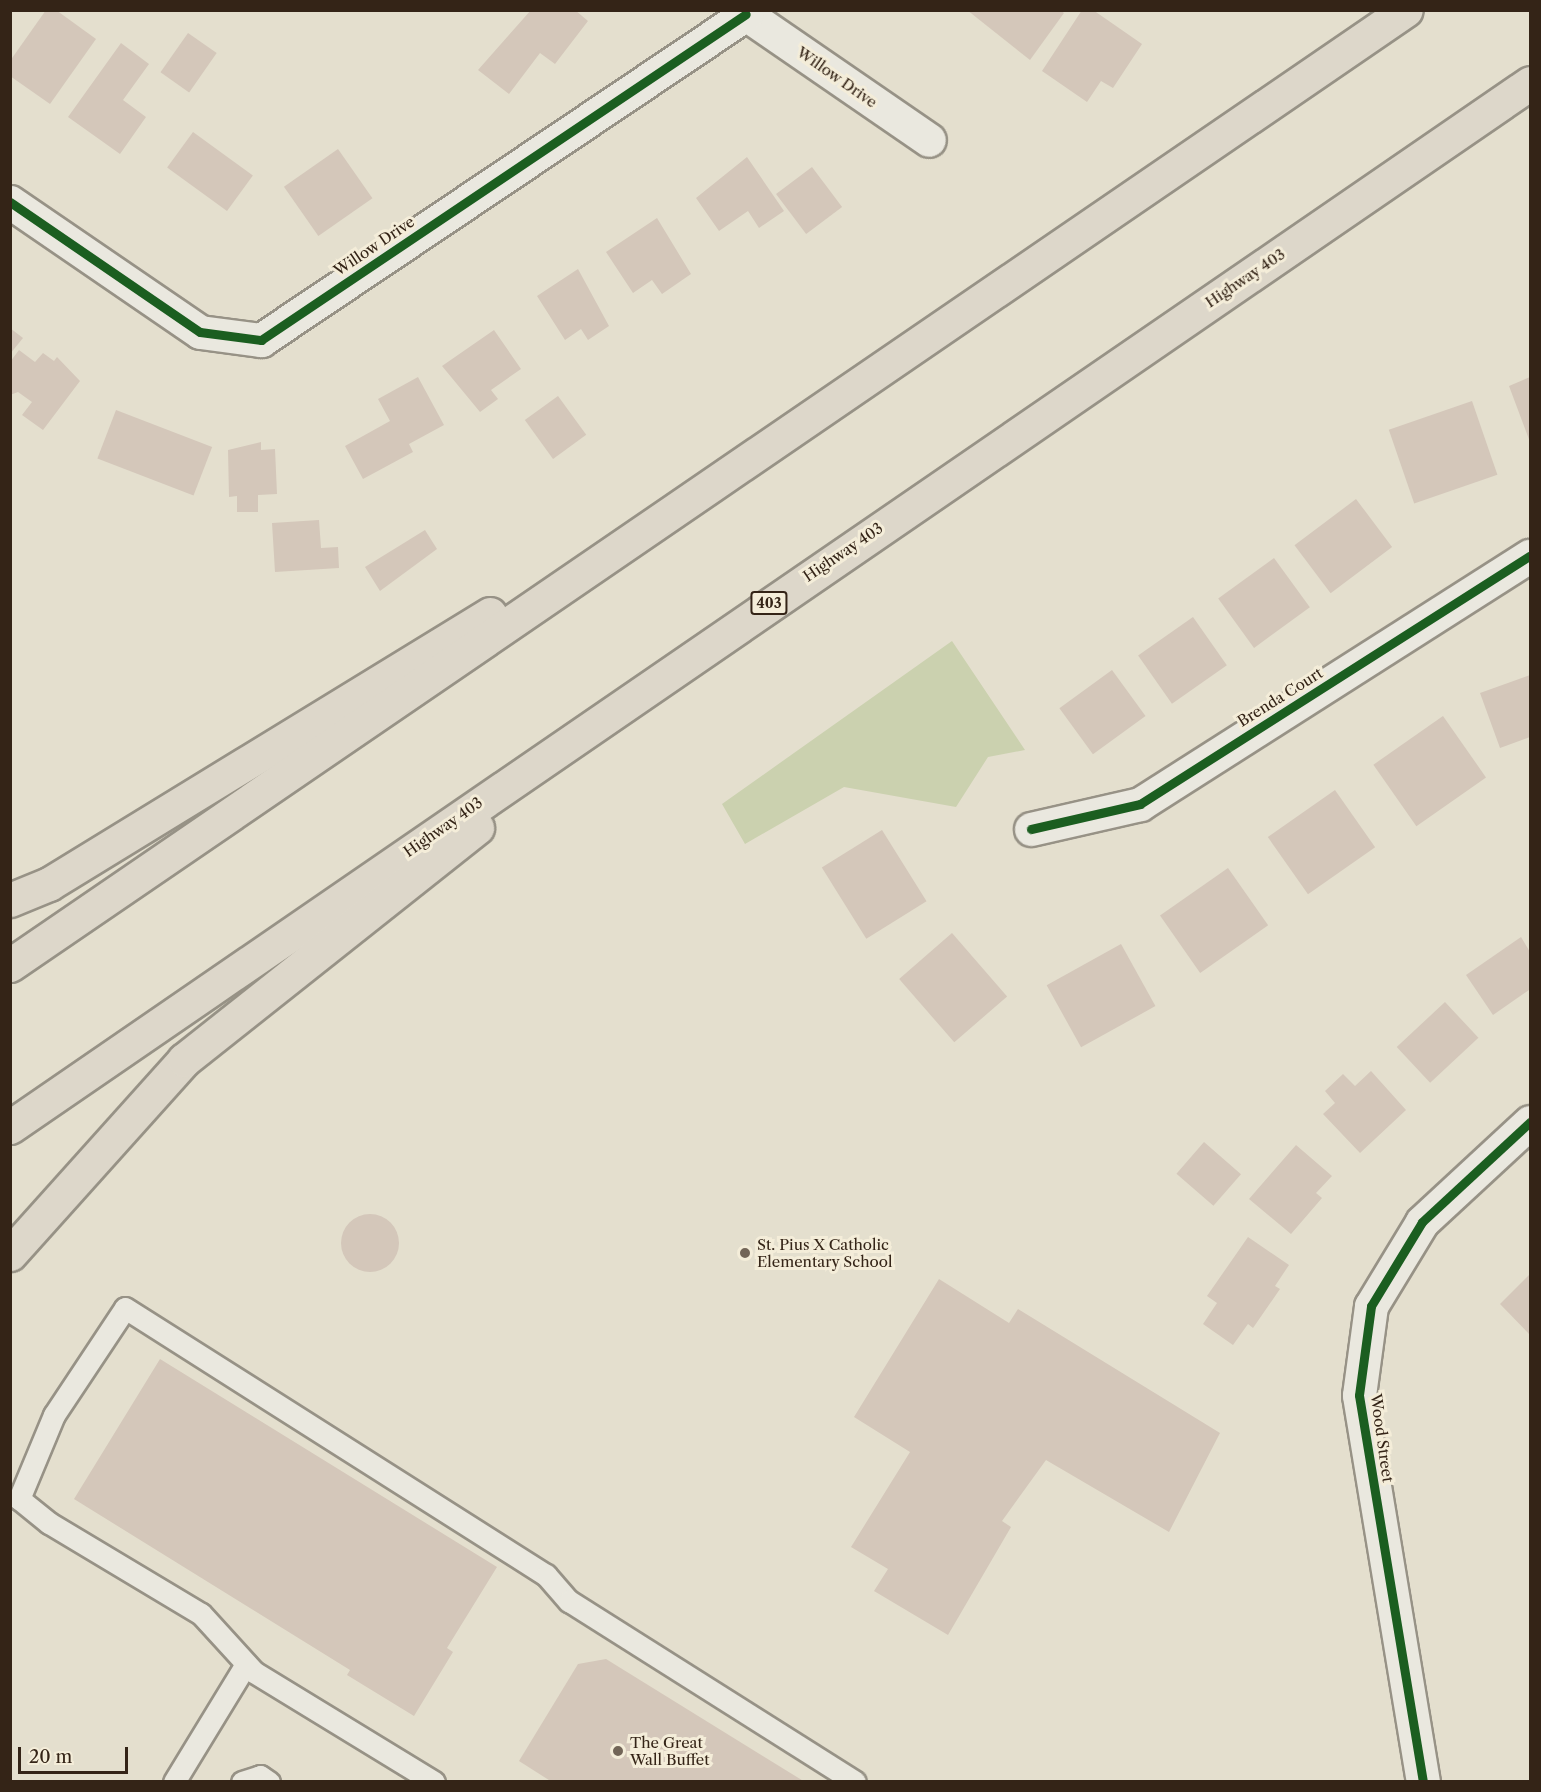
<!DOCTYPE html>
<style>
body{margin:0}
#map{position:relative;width:1541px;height:1792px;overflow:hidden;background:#e4dfce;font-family:"Libre Caslon Text",serif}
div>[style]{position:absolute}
.green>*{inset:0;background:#cbd1af}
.building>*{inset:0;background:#d4c7ba;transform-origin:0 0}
.round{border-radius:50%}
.roads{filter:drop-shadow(2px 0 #979286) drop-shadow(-2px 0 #979286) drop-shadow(0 2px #979286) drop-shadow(0 -2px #979286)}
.service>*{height:21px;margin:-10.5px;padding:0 10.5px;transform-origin:10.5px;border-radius:10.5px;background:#eae8df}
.minor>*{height:33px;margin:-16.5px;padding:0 16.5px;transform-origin:16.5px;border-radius:16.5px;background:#eae8df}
.motorway>*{height:33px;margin:-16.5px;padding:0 16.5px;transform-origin:16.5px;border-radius:16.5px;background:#ddd7ca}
.cycleway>*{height:9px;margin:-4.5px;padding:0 4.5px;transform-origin:4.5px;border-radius:4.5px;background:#1b5e20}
.dots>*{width:16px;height:16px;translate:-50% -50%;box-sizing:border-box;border:3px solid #f4edd9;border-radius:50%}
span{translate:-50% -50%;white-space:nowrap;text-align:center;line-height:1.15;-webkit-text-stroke:6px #f4edd9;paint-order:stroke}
.shield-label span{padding:2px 4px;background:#f4edd9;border:2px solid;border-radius:4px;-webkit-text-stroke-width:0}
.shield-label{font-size:14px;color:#342417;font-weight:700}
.street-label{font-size:15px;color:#342417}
.poi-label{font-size:15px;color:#342417}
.left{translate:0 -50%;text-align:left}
.frame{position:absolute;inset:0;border:12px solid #342417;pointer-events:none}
.scale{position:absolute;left:18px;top:1747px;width:110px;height:27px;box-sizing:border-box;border:3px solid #342417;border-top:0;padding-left:8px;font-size:18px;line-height:21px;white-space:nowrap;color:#342417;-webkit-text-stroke:4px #f4edd9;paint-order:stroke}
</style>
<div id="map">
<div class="green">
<div style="clip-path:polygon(952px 641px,1025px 750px,988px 757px,956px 807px,844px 787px,745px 844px,722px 804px)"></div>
</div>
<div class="building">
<div style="clip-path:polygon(46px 10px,56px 10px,96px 39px,50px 104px,10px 76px,10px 61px)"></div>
<div style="clip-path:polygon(531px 10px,575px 10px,588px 21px,555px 64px,540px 53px,509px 94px,478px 70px)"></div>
<div style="clip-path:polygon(967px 10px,1060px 10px,1064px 13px,1030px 60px)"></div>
<div style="clip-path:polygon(1082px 10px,1093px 10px,1142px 44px,1113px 88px,1101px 81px,1087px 102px,1042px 71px)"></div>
<div style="left:188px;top:33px;width:35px;height:48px;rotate:35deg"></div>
<div style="clip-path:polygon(121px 43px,149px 64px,123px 100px,146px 117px,120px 154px,68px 117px)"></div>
<div style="left:193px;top:132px;width:74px;height:44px;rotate:36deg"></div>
<div style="left:338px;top:149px;width:60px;height:66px;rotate:55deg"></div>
<div style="clip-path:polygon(747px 157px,784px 211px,759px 228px,748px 211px,719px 231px,696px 198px)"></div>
<div style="left:812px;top:167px;width:50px;height:45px;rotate:53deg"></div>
<div style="clip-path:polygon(657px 218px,691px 274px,662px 294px,652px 280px,633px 293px,606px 252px)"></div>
<div style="clip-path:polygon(578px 269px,609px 326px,588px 340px,581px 329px,565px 340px,537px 296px)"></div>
<div style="clip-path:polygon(10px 328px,23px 338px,10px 354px)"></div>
<div style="clip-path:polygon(494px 330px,521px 369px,491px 390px,498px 399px,480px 412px,442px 366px)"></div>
<div style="clip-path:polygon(19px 350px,35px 362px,43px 353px,54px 361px,57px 357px,80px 381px,43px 430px,22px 415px,32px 402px,18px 392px,10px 395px,10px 362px)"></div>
<div style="clip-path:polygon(418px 377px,444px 425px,409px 444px,413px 452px,363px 479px,345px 446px,390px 421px,378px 399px)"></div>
<div style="clip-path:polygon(1530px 377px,1530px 442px,1509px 386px)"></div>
<div style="left:558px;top:396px;width:48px;height:41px;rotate:54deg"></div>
<div style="left:1472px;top:401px;width:78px;height:88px;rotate:71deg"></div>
<div style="left:116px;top:410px;width:103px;height:52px;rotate:21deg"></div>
<div style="clip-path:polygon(261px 442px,261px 450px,275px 449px,277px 494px,258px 495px,258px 512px,237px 512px,237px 496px,229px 497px,228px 450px)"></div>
<div style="left:1356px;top:499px;width:60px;height:77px;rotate:53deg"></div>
<div style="clip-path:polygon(319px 520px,321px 548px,338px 547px,339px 568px,275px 572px,272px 523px)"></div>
<div style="clip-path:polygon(425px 530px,437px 549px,380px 591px,365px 567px)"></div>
<div style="left:1274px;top:558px;width:61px;height:69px;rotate:54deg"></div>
<div style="left:1193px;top:617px;width:59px;height:67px;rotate:55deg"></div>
<div style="left:1112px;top:670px;width:57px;height:65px;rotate:54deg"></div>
<div style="clip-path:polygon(1530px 675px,1530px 737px,1500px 748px,1480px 693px)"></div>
<div style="left:1443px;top:716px;width:75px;height:85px;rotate:55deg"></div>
<div style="left:1335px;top:790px;width:70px;height:82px;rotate:55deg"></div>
<div style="left:882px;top:830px;width:84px;height:71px;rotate:58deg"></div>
<div style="left:1228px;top:868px;width:70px;height:83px;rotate:55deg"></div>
<div style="left:952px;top:933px;width:84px;height:70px;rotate:49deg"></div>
<div style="clip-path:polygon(1521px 937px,1530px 952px,1529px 990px,1493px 1015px,1466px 975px)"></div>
<div style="left:1121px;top:944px;width:71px;height:85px;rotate:61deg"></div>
<div style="left:1445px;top:1002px;width:49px;height:66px;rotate:47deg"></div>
<div style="clip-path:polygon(1371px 1071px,1406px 1110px,1360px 1153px,1323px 1114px,1335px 1103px,1325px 1091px,1343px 1074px,1355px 1086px)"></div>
<div style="left:1204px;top:1142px;width:49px;height:42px;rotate:41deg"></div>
<div style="clip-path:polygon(1296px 1145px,1332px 1176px,1316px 1193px,1322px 1198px,1291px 1234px,1249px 1199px)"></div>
<div class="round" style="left:341px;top:1214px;width:58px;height:58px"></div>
<div style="clip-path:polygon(1248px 1237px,1289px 1265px,1275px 1286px,1280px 1289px,1253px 1328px,1248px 1324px,1233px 1345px,1203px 1324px,1217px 1303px,1207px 1296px)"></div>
<div style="clip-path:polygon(1530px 1274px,1530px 1335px,1500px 1304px)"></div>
<div style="clip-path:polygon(939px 1279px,1009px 1323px,1018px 1309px,1220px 1433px,1169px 1532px,1046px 1460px,1002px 1521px,1011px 1527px,948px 1635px,874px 1591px,888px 1569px,851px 1547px,910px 1452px,854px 1417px)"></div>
<div style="clip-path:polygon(160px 1359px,497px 1567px,447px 1648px,453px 1652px,414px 1716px,347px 1675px,350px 1670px,74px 1499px)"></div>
<div style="clip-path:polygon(606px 1659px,805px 1782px,552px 1782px,519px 1761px,578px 1664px)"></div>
</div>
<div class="roads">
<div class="service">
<div style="left:174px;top:1782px;width:138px;rotate:-58.6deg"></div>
<div style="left:242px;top:1782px;width:19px;rotate:-18deg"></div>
<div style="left:260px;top:1776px;width:11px;rotate:34deg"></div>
<div style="left:434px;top:1782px;width:211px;rotate:-148.6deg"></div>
<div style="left:254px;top:1672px;width:79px;rotate:-132.4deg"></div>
<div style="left:201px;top:1614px;width:177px;rotate:-149.1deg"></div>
<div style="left:49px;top:1523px;width:38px;rotate:-141deg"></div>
<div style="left:19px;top:1499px;width:91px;rotate:-67.4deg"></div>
<div style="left:54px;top:1415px;width:128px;rotate:-56.4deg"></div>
<div style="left:125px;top:1308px;width:499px;rotate:32.4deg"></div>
<div style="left:546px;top:1575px;width:35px;rotate:49deg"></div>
<div style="left:569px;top:1601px;width:338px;rotate:32.3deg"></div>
</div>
<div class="minor">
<div style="left:740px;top:10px;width:229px;rotate:34.5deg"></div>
<div style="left:10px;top:202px;width:230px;rotate:34.4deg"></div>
<div style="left:200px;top:332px;width:62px;rotate:7.5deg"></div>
<div style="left:261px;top:340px;width:584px;rotate:-33.91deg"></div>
<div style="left:1031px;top:829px;width:112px;rotate:-12.9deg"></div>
<div style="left:1140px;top:804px;width:462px;rotate:-32.5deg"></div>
<div style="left:1423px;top:1782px;width:392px;rotate:-99.4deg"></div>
<div style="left:1359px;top:1395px;width:90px;rotate:-82.3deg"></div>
<div style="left:1371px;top:1306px;width:98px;rotate:-58.7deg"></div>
<div style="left:1422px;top:1222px;width:147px;rotate:-42.8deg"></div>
</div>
<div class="motorway">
<div style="left:10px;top:900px;width:42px;rotate:-22.3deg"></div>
<div style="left:49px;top:884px;width:517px;rotate:-31.48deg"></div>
<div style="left:10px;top:965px;width:1691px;rotate:-34.38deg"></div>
<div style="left:10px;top:1127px;width:1844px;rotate:-34.48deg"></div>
<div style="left:10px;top:1254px;width:261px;rotate:-48.1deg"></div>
<div style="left:184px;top:1060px;width:374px;rotate:-38.4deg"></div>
</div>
</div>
<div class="cycleway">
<div style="left:10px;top:202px;width:230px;rotate:34.4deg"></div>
<div style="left:200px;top:332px;width:62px;rotate:7.5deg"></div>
<div style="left:261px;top:340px;width:584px;rotate:-33.91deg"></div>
<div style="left:1031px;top:829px;width:112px;rotate:-12.9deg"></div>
<div style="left:1140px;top:804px;width:462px;rotate:-32.5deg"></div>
<div style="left:1423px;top:1782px;width:392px;rotate:-99.4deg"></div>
<div style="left:1359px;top:1395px;width:90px;rotate:-82.3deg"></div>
<div style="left:1371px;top:1306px;width:98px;rotate:-58.7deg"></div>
<div style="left:1422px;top:1222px;width:147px;rotate:-42.8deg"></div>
</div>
<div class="dots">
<div style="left:745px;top:1253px;background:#726557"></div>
<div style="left:618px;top:1751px;background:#726557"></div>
</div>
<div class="shield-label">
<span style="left:769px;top:603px">403</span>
</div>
<div class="street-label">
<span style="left:837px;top:77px;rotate:35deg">Willow Drive</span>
<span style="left:374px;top:246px;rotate:-34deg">Willow Drive</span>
<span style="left:1245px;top:278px;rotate:-34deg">Highway 403</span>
<span style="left:843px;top:552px;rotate:-34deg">Highway 403</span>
<span style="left:1280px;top:697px;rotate:-32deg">Brenda Court</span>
<span style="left:443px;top:827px;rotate:-35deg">Highway 403</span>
<span style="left:1382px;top:1438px;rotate:82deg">Wood Street</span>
</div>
<div class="poi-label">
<span class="left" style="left:757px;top:1253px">St. Pius X Catholic<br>Elementary School</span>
<span class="left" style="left:630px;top:1751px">The Great<br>Wall Buffet</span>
</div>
<div class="frame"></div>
<div class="scale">20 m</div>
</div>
